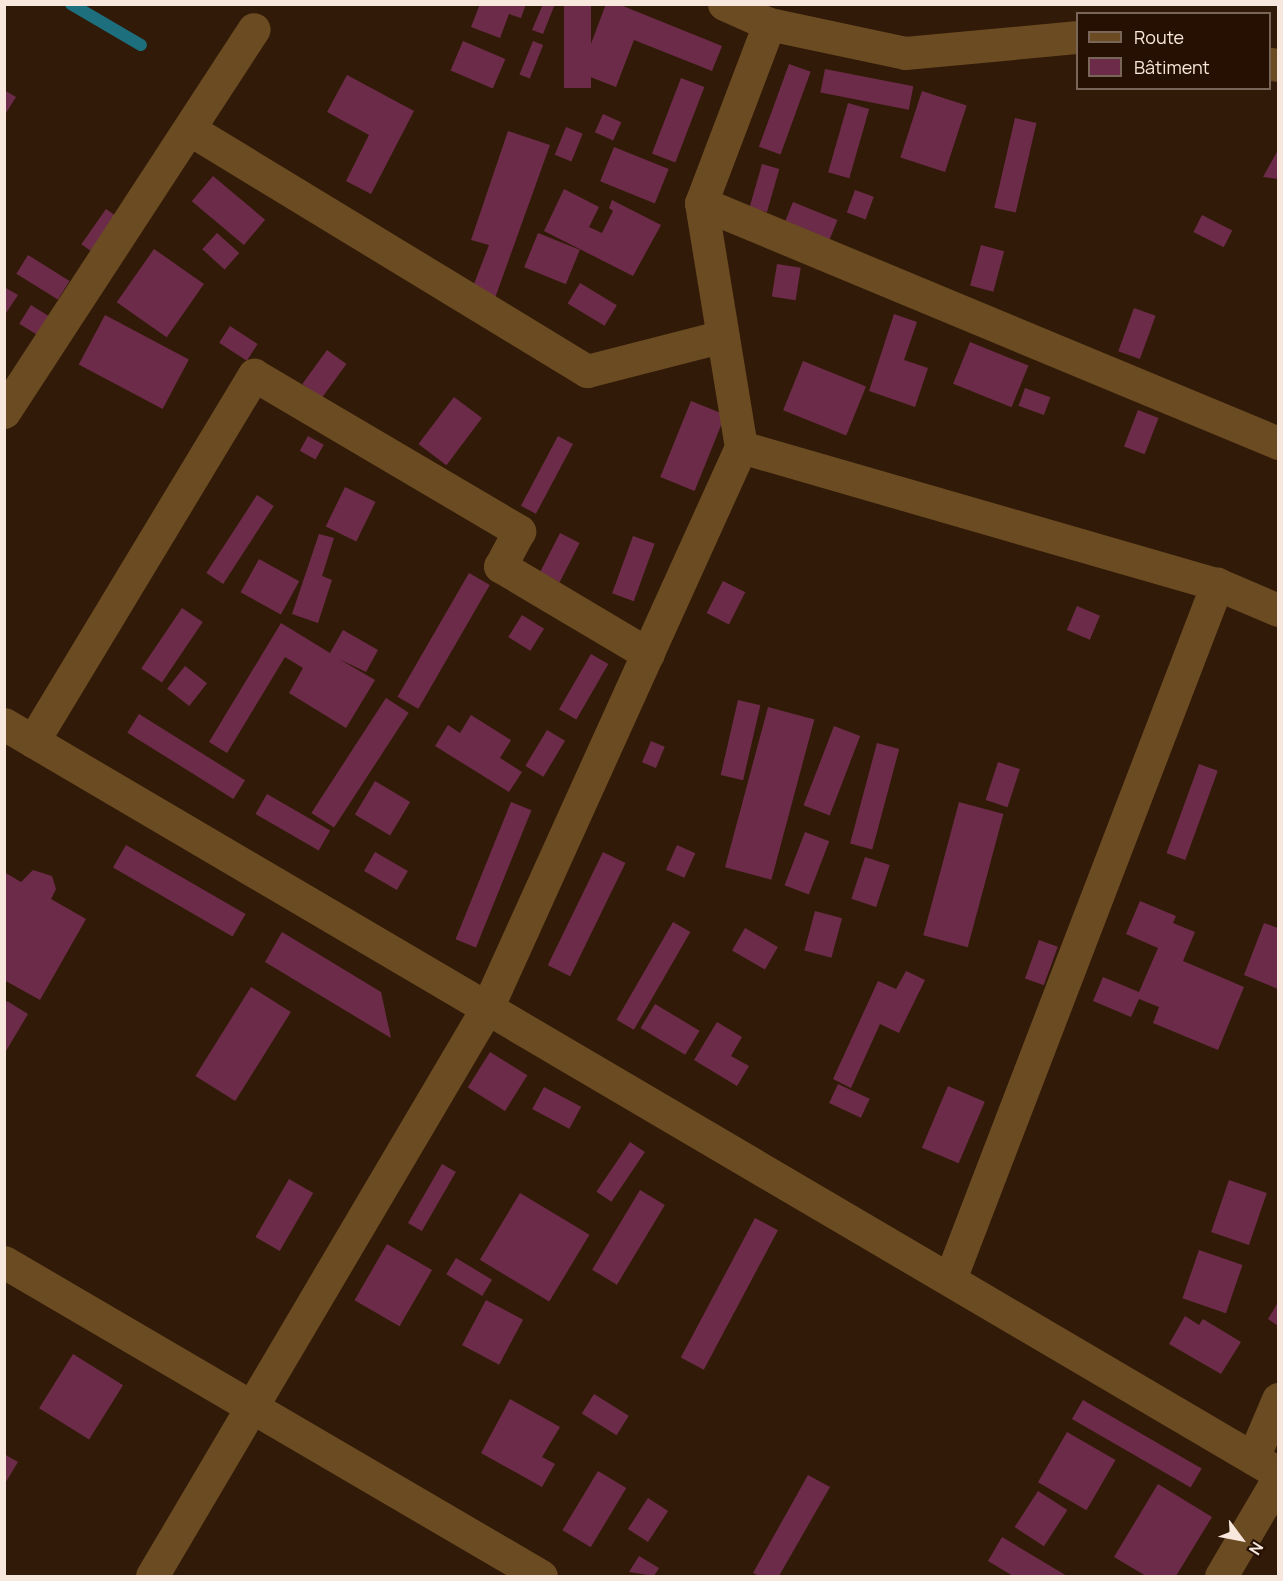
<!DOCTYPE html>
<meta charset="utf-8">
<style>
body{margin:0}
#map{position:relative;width:1283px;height:1581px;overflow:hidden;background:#311a08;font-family:Manrope,sans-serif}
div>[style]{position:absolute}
.stream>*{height:12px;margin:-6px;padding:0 6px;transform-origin:6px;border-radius:6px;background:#1e6f7e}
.building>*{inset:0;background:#6c2c49;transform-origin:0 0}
.minor>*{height:33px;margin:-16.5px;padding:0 16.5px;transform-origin:16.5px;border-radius:16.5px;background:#6a4b22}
span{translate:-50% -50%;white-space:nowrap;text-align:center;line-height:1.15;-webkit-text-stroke:5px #261002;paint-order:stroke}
.frame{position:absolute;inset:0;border:6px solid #f7e7dc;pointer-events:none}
.legend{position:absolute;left:1076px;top:12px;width:195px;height:78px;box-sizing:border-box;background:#261002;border:2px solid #7a6659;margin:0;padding:8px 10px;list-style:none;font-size:18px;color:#f7e7dc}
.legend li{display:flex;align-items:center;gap:12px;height:30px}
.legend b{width:30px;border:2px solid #7a6659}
.north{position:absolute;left:1211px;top:1509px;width:60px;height:60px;-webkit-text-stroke:4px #261002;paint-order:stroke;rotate:122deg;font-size:16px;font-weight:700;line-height:24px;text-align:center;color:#f7e7dc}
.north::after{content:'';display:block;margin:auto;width:21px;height:27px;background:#f7e7dc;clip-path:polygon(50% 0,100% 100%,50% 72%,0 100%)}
</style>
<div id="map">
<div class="stream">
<div style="left:71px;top:4px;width:81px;rotate:30.4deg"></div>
</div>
<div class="building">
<div style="clip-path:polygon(480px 4px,526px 4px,521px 18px,509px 14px,500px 38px,471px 27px)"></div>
<div style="clip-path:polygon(543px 4px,555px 4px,543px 34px,532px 30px)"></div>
<div style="left:564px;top:4px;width:27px;height:84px"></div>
<div style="clip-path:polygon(606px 4px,618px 4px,722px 46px,712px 71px,634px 40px,616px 87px,580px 73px)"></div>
<div style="left:463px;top:41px;width:46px;height:32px;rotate:23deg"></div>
<div style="left:533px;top:41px;width:11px;height:36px;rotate:22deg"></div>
<div style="left:789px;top:64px;width:23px;height:88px;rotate:20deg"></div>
<div style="left:825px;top:69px;width:90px;height:24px;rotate:11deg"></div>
<div style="clip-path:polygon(347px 75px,414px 111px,371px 194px,346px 181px,369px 135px,327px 112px)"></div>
<div style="left:681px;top:78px;width:25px;height:81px;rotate:21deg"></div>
<div style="clip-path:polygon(4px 90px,16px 97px,4px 116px)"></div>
<div style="left:922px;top:91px;width:47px;height:70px;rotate:18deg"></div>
<div style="left:848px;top:103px;width:22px;height:72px;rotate:16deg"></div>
<div style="left:603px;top:114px;width:20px;height:20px;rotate:24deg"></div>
<div style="left:1015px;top:118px;width:22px;height:92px;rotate:13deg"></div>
<div style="left:566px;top:127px;width:18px;height:30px;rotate:22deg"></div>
<div style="clip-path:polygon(508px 131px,550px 145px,495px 298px,472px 289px,489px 245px,471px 240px)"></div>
<div style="left:614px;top:147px;width:59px;height:37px;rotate:22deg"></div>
<div style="clip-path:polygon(1278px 150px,1278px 179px,1263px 177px)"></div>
<div style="left:762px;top:164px;width:18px;height:45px;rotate:16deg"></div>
<div style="left:213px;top:176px;width:68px;height:33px;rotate:40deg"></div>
<div style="clip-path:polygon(564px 189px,599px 207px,589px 227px,602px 233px,613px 211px,609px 208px,612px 200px,661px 225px,633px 276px,544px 231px)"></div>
<div style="left:855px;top:190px;width:20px;height:24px;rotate:20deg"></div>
<div style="left:793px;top:202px;width:48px;height:29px;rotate:22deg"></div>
<div style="left:106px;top:209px;width:24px;height:43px;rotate:35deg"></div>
<div style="left:1202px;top:215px;width:34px;height:19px;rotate:27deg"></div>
<div style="left:217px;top:233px;width:30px;height:22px;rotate:42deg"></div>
<div style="left:538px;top:233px;width:45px;height:37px;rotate:22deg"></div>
<div style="left:981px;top:245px;width:24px;height:42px;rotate:15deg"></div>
<div style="left:154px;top:249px;width:61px;height:65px;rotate:35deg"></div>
<div style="left:28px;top:255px;width:49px;height:22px;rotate:32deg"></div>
<div style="left:777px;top:264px;width:24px;height:33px;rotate:9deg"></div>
<div style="left:580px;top:283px;width:43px;height:24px;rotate:31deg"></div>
<div style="clip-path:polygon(4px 287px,18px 295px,6px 313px,4px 312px)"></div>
<div style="left:31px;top:305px;width:47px;height:22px;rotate:32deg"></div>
<div style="left:1134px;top:308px;width:23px;height:46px;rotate:20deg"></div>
<div style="clip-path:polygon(894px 314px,917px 322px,904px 360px,928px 368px,915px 407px,869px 391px)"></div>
<div style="left:105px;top:315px;width:95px;height:56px;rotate:28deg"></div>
<div style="left:230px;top:326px;width:33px;height:20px;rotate:33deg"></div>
<div style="left:970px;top:342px;width:63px;height:45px;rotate:22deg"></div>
<div style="left:327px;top:350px;width:24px;height:42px;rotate:36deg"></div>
<div style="left:803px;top:361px;width:68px;height:53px;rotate:22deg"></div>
<div style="left:1025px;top:388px;width:27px;height:19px;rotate:20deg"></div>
<div style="left:454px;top:397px;width:35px;height:59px;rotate:37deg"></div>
<div style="left:691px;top:401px;width:37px;height:82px;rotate:22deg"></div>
<div style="left:1138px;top:410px;width:22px;height:39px;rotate:21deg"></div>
<div style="left:308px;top:436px;width:18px;height:17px;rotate:29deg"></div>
<div style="left:558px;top:436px;width:17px;height:79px;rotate:28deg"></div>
<div style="left:345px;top:487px;width:34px;height:44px;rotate:26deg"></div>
<div style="left:257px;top:495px;width:20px;height:93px;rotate:33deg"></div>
<div style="left:560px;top:533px;width:22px;height:44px;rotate:27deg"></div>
<div style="clip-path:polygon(319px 534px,334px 538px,322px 576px,332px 580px,318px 623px,292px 614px)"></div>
<div style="left:633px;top:536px;width:23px;height:61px;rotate:20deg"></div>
<div style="left:259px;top:559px;width:46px;height:38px;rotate:29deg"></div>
<div style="left:469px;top:573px;width:24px;height:143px;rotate:30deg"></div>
<div style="left:723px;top:581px;width:25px;height:36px;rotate:27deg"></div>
<div style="left:1077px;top:606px;width:25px;height:26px;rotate:23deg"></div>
<div style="left:182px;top:608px;width:25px;height:73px;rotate:34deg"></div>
<div style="left:522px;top:615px;width:26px;height:26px;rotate:32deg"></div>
<div style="clip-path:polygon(281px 623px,330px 653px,343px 630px,378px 650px,366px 672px,339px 659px,375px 680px,346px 728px,289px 693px,303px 668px,285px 657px,227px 753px,209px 742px)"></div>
<div style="left:591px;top:654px;width:20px;height:64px;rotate:30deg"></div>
<div style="left:185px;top:666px;width:28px;height:29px;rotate:38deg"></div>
<div style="left:386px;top:698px;width:27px;height:137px;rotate:33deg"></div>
<div style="left:738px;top:700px;width:23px;height:77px;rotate:13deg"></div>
<div style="left:768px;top:707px;width:48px;height:166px;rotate:15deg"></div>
<div style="left:139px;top:714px;width:125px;height:22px;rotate:32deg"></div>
<div style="clip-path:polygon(471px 715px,511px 740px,500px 758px,522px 772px,509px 792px,435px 746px,448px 725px,460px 733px)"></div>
<div style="left:834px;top:726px;width:28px;height:85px;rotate:21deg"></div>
<div style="left:547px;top:730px;width:21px;height:42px;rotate:31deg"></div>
<div style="left:651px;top:741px;width:15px;height:23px;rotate:23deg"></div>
<div style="left:877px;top:743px;width:23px;height:104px;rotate:15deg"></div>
<div style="left:998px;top:762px;width:23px;height:40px;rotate:18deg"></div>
<div style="left:1199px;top:764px;width:20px;height:95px;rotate:20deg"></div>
<div style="left:375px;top:781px;width:41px;height:39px;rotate:31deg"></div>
<div style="left:267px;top:794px;width:73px;height:23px;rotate:30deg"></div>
<div style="left:511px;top:802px;width:22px;height:148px;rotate:22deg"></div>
<div style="left:959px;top:802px;width:46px;height:138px;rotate:15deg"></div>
<div style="left:805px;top:832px;width:26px;height:57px;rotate:21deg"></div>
<div style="left:126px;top:845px;width:138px;height:26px;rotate:30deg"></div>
<div style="left:677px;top:845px;width:20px;height:27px;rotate:24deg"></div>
<div style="left:375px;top:852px;width:38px;height:22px;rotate:30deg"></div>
<div style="left:603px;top:852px;width:25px;height:126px;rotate:26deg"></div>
<div style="left:865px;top:857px;width:26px;height:44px;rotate:18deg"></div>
<div style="clip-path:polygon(33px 870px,52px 876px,56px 889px,51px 899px,86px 919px,40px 1000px,4px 980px,4px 872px,21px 882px)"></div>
<div style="clip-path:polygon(1140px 901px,1176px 916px,1173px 923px,1195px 932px,1183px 961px,1244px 987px,1218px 1050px,1153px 1023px,1159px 1007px,1139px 999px,1131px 1017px,1093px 1001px,1103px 977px,1139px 992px,1158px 948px,1126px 934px)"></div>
<div style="left:815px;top:911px;width:28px;height:41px;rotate:15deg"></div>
<div style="left:673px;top:922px;width:20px;height:113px;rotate:30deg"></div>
<div style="clip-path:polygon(1264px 923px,1278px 928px,1278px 989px,1244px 975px)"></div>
<div style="left:745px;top:928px;width:38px;height:26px;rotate:30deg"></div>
<div style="clip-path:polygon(282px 932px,381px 992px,391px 1038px,265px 962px)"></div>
<div style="left:1039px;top:940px;width:20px;height:41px;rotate:20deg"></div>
<div style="clip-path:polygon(906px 971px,925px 980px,899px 1033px,880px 1024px,851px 1088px,833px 1079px,878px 981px,896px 989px)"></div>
<div style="left:251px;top:987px;width:47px;height:105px;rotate:32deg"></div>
<div style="clip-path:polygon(7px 1001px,28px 1014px,6px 1051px,4px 1006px)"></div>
<div style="left:655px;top:1004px;width:52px;height:28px;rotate:31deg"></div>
<div style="clip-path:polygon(717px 1022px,742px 1037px,731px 1056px,749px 1066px,737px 1086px,694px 1060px)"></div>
<div style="left:490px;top:1052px;width:44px;height:42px;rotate:32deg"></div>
<div style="left:838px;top:1084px;width:35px;height:21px;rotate:25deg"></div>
<div style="left:948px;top:1086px;width:40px;height:67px;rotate:23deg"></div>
<div style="left:544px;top:1087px;width:42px;height:25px;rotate:28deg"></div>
<div style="left:630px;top:1142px;width:18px;height:60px;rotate:34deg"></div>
<div style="left:442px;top:1164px;width:16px;height:68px;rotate:30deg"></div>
<div style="left:289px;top:1179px;width:28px;height:67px;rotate:30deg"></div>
<div style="left:1229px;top:1180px;width:40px;height:55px;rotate:19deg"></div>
<div style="left:640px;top:1190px;width:29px;height:93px;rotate:31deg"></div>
<div style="left:520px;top:1193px;width:81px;height:78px;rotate:31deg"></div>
<div style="left:755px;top:1218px;width:26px;height:158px;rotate:28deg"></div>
<div style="left:387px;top:1244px;width:52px;height:65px;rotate:30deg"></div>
<div style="left:1199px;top:1250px;width:46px;height:51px;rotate:19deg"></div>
<div style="left:456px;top:1258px;width:42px;height:19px;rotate:31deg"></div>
<div style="left:486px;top:1300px;width:42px;height:51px;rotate:28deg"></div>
<div style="clip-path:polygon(1277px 1304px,1278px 1305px,1278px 1326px,1268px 1319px)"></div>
<div style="clip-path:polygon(1185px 1316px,1199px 1325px,1203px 1319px,1241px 1342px,1221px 1374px,1169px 1344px)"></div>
<div style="left:73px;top:1354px;width:59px;height:64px;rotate:32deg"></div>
<div style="left:594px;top:1394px;width:41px;height:23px;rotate:32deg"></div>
<div style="clip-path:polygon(510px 1399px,560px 1427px,542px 1457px,555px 1464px,542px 1487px,481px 1453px)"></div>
<div style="left:1083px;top:1400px;width:137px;height:22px;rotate:30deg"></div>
<div style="left:1067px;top:1432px;width:56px;height:58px;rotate:30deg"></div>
<div style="clip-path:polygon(4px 1454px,18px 1462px,4px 1485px)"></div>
<div style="left:598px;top:1471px;width:33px;height:69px;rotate:31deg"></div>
<div style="clip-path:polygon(808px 1475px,830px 1487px,779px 1576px,759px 1576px,753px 1573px)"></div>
<div style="clip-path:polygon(1158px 1484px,1212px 1517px,1176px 1576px,1146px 1576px,1114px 1557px)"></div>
<div style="left:1038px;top:1491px;width:35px;height:43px;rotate:33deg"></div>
<div style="left:648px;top:1498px;width:24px;height:37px;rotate:33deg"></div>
<div style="clip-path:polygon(1002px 1537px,1067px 1576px,1013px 1576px,988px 1561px)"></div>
<div style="clip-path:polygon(639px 1556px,659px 1568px,654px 1576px,629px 1572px)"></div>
</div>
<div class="minor">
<div style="left:724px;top:4px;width:49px;rotate:24deg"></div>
<div style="left:769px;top:24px;width:139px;rotate:12deg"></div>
<div style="left:905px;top:53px;width:174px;rotate:-5.3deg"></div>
<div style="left:769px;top:24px;width:191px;rotate:110.8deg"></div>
<div style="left:701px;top:203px;width:247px;rotate:80.7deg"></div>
<div style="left:741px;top:447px;width:495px;rotate:16.1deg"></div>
<div style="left:1217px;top:584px;width:66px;rotate:23.1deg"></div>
<div style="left:1270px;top:64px;width:8px;rotate:7deg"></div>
<div style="left:189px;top:129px;width:466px;rotate:31.3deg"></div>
<div style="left:587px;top:371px;width:140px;rotate:-14.4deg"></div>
<div style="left:701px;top:203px;width:625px;rotate:22.58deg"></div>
<div style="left:4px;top:412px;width:457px;rotate:-56.9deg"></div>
<div style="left:4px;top:724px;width:1478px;rotate:30.45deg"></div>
<div style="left:33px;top:741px;width:428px;rotate:-58.9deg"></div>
<div style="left:254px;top:375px;width:308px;rotate:30.5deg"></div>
<div style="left:519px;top:531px;width:40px;rotate:118deg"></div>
<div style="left:500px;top:566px;width:172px;rotate:30.7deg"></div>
<div style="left:4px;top:1262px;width:622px;rotate:30.32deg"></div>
<div style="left:950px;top:1279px;width:745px;rotate:-68.98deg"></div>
<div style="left:1253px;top:1458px;width:64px;rotate:-67deg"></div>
<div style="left:152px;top:1576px;width:659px;rotate:-59.47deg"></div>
<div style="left:487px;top:1008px;width:616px;rotate:-65.64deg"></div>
<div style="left:1221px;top:1576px;width:113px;rotate:-59.6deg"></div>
</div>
<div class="frame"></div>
<ul class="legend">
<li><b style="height:8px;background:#6a4b22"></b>Route</li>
<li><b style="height:16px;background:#6c2c49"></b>Bâtiment</li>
</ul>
<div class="north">N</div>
</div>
